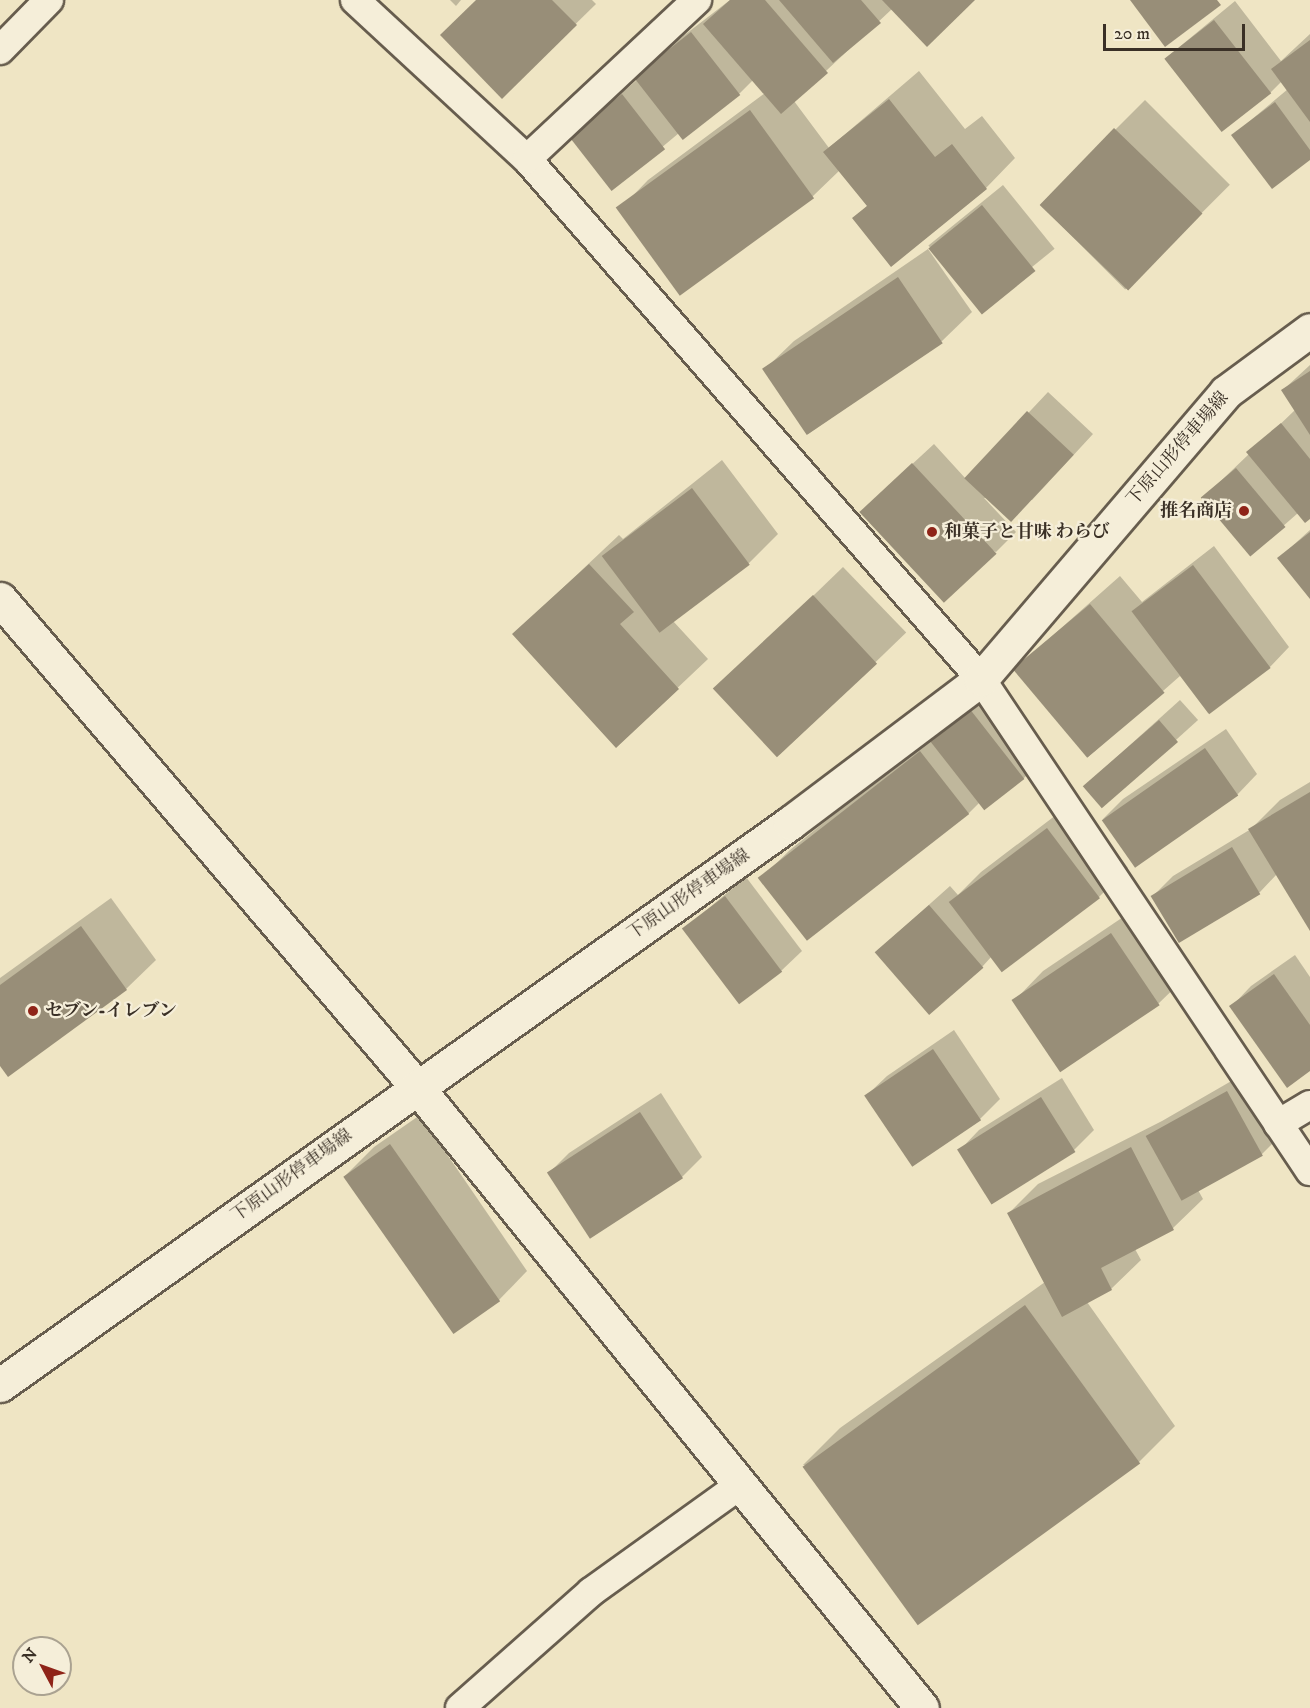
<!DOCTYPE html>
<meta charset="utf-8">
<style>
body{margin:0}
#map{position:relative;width:1310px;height:1708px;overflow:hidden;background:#efe5c4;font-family:"IM FELL DW Pica","Noto Serif JP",serif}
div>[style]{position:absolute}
.shadow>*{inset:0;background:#0003;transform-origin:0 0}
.building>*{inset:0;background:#988e78;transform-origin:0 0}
.roads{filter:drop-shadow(2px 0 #675d4e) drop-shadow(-2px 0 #675d4e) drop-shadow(0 2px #675d4e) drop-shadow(0 -2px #675d4e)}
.service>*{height:28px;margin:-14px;padding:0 14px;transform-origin:14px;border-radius:14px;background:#f5eed9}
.tertiary>*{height:33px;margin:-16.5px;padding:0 16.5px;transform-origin:16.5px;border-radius:16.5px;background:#f5eed9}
.secondary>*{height:33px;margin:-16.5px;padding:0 16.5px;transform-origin:16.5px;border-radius:16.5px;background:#f5eed9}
.dots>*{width:16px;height:16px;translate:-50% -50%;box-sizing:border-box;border:3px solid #f5eed9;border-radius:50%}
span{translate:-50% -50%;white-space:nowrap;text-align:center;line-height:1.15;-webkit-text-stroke:4.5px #f5eed9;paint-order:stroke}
.street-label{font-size:18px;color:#3a3026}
.poi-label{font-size:18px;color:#3a3026;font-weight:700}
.right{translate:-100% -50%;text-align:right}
.left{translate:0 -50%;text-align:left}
.north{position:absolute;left:12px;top:1636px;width:60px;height:60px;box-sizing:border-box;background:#f5eed9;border:2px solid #aaa291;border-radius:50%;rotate:311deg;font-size:16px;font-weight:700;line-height:24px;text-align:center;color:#3a3026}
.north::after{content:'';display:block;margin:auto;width:21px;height:27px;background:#8f2418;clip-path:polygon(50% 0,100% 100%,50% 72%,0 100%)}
.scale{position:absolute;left:1103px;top:24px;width:142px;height:27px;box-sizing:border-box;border:3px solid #3a3026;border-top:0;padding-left:8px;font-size:18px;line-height:21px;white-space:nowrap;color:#3a3026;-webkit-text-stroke:4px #f5eed9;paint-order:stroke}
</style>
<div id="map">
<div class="shadow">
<div style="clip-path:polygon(450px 0,461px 0,456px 6px)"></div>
<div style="clip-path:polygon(478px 0,592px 0,596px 4px,502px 96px)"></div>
<div style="clip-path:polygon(730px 0,972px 0,892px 9px,794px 101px,829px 148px,919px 71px,965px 129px,982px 116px,1015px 158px,986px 188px,891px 265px,854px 219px,868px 205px,840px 170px,813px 196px,681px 294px,619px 210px,648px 180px,765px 93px,753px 80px,739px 94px,679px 133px,612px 189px,571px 136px,637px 80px,656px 57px)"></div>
<div style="clip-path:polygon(1235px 1px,1281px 61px,1310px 34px,1310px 158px,1233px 135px,1288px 89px,1282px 81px,1270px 93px,1166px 58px)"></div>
<div style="left:1145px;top:100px;width:120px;height:148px;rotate:45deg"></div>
<div style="left:1003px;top:185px;width:82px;height:96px;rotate:51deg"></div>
<div style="clip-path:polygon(928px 249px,972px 312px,942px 341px,808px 434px,764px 370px,794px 341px)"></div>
<div style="clip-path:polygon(1310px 365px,1310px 517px,1298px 513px,1250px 555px,1203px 498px,1295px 410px,1283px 390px)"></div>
<div style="clip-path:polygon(1048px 392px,1093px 434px,1032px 500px,984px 498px,1016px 532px,996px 552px,882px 492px,934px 444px,966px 479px)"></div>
<div style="clip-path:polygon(722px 460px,778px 534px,749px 563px,673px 621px,708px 659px,616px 746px,514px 634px,619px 535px,623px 539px)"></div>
<div style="clip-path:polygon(1310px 530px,1310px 597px,1279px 558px)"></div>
<div style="clip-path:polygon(1214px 546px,1289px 647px,1269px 668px,1208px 713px,1180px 676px,1088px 757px,1015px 669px,1120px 576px,1142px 602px)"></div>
<div style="left:843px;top:567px;width:91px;height:176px;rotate:46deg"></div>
<div style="clip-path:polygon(990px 688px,1044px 758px,1024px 778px,980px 802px,969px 813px,760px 879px,790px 850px)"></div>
<div style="left:1180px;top:700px;width:27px;height:128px;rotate:48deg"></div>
<div style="clip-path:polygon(1226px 729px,1257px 774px,1237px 795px,1103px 819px,1123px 799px)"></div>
<div style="clip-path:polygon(1310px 782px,1310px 928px,1277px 874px,1260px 892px,1179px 941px,1153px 896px,1173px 876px,1251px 829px,1280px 800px)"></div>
<div style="clip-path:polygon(1077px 799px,1128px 868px,1099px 897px,992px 956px,982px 967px,876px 952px,950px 886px,958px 895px,981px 872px)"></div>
<div style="clip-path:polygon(746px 877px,802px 951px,781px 971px,684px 929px)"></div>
<div style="clip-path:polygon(111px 898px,156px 960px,126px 989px,0 1063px,0 978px)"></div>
<div style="clip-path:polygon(1141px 905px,1188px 975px,1158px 1004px,1061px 1070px,1014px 1001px,1043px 971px)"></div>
<div style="clip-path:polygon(1295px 955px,1310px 977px,1310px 1069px,1231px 1007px,1251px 986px)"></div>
<div style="clip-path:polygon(954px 1030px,1000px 1099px,980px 1119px,866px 1096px,887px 1076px)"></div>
<div style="clip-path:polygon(1247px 1072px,1282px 1134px,1262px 1154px,1198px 1190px,1203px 1199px,1173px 1228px,1135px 1249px,1141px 1260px,1111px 1289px,1087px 1302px,1175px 1426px,1138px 1463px,803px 1465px,840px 1428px,1045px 1282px,1009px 1213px,1038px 1184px,1162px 1121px)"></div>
<div style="clip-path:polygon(1062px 1078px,1094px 1130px,1074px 1150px,959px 1151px,979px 1130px)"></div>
<div style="clip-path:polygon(661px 1093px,702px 1157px,682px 1177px,549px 1173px,569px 1153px)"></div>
<div style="clip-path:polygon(420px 1115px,527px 1271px,498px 1301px,344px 1177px,374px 1147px)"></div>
</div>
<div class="building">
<div style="clip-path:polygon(476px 0,552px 0,577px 25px,502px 99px,440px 35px)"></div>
<div style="clip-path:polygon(730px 0,765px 0,828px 73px,781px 114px,703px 24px)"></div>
<div style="clip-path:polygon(779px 0,861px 0,881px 23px,833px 63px)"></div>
<div style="clip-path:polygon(882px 0,975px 0,927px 47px)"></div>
<div style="clip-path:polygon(1130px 0,1217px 0,1221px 5px,1165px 47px)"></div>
<div style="left:1214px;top:20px;width:93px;height:63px;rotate:52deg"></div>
<div style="left:691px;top:32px;width:80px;height:73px;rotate:52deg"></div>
<div style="clip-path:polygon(1310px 40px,1310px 122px,1271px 69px)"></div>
<div style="left:622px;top:94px;width:70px;height:68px;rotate:52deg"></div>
<div style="clip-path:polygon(889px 99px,935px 157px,952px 144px,987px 189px,891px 267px,852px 218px,867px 206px,823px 152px)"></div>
<div style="clip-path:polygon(1275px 102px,1310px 150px,1310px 160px,1272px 189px,1231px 135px)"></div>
<div style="left:750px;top:110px;width:109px;height:166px;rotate:54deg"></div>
<div style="left:1114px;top:128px;width:123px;height:107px;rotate:44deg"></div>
<div style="left:982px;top:205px;width:85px;height:69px;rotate:51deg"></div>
<div style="left:898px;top:277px;width:80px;height:164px;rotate:56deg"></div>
<div style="clip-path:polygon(1310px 371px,1310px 435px,1281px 390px)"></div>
<div style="left:1027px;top:411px;width:64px;height:92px;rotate:43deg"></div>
<div style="clip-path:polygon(1281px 423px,1310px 459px,1310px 519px,1305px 523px,1246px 452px)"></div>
<div style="left:912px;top:463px;width:124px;height:72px;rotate:47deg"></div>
<div style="left:1236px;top:468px;width:77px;height:46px;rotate:50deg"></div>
<div style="left:692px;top:488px;width:96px;height:113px;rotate:53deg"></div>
<div style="clip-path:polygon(1310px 532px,1310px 599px,1277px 558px)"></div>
<div style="clip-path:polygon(589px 564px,634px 612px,620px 624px,679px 689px,616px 748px,512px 634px)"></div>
<div style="left:1193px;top:565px;width:129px;height:77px;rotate:53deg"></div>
<div style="left:813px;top:595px;width:94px;height:137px;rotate:47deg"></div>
<div style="left:1090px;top:604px;width:116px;height:101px;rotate:50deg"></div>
<div style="left:969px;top:708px;width:90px;height:51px;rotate:52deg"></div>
<div style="left:1159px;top:720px;width:29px;height:101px;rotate:49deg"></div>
<div style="left:1205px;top:748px;width:58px;height:126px;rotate:55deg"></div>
<div style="left:920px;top:751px;width:80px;height:206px;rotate:52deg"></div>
<div style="clip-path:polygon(1310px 792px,1310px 931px,1248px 829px)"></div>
<div style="left:1047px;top:828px;width:88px;height:123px;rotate:53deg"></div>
<div style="left:1232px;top:847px;width:55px;height:95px;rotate:59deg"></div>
<div style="left:725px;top:896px;width:95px;height:54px;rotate:53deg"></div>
<div style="left:929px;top:905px;width:83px;height:72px;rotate:49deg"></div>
<div style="clip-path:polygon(81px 926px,127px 990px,8px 1077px,0 1066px,0 985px)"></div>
<div style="left:1111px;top:933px;width:87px;height:120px;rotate:56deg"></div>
<div style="clip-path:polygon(1274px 974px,1310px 1025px,1310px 1071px,1287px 1088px,1229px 1006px)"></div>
<div style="left:933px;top:1049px;width:86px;height:83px;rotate:56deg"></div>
<div style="left:1227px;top:1091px;width:74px;height:93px;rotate:61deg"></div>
<div style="left:1041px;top:1097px;width:65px;height:99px;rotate:58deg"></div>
<div style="left:640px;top:1112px;width:79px;height:111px;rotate:57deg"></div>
<div style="left:390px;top:1144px;width:192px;height:57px;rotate:55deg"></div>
<div style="clip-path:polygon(1131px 1147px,1174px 1230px,1101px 1268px,1112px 1290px,1062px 1317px,1007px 1213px)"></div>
<div style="left:1025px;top:1305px;width:196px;height:275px;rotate:54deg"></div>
</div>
<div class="roads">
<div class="service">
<div style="left:355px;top:0;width:234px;rotate:42.8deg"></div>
<div style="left:527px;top:159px;width:690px;rotate:48.88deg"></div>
<div style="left:981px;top:679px;width:592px;rotate:56.23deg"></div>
<div style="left:0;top:50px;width:70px;rotate:-45.6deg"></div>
<div style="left:527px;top:159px;width:233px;rotate:-43.1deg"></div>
<div style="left:1278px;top:1124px;width:37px;rotate:-31deg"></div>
<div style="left:460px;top:1708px;width:175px;rotate:-41.5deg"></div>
<div style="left:591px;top:1592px;width:183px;rotate:-35.7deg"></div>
</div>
<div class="tertiary">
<div style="left:0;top:599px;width:642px;rotate:49.49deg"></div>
<div style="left:417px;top:1087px;width:800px;rotate:50.88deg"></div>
</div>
<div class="secondary">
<div style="left:0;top:1385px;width:970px;rotate:-35.43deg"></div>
<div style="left:790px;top:823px;width:239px;rotate:-37deg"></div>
<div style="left:981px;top:679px;width:377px;rotate:-49.5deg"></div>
<div style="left:1226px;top:392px;width:104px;rotate:-36.4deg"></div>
</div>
</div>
<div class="dots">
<div style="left:1244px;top:511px;background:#8f2418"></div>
<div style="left:932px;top:532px;background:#8f2418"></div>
<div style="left:33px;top:1011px;background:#8f2418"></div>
</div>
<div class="street-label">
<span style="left:1178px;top:449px;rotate:-49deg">下原山形停車場線</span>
<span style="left:689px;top:895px;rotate:-35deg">下原山形停車場線</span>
<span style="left:292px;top:1176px;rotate:-36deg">下原山形停車場線</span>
</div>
<div class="poi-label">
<span class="right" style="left:1232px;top:511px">推名商店</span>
<span class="left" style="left:944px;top:532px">和菓子と甘味 わらび</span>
<span class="left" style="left:45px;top:1011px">セブン-イレブン</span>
</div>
<div class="north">N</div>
<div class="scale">20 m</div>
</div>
